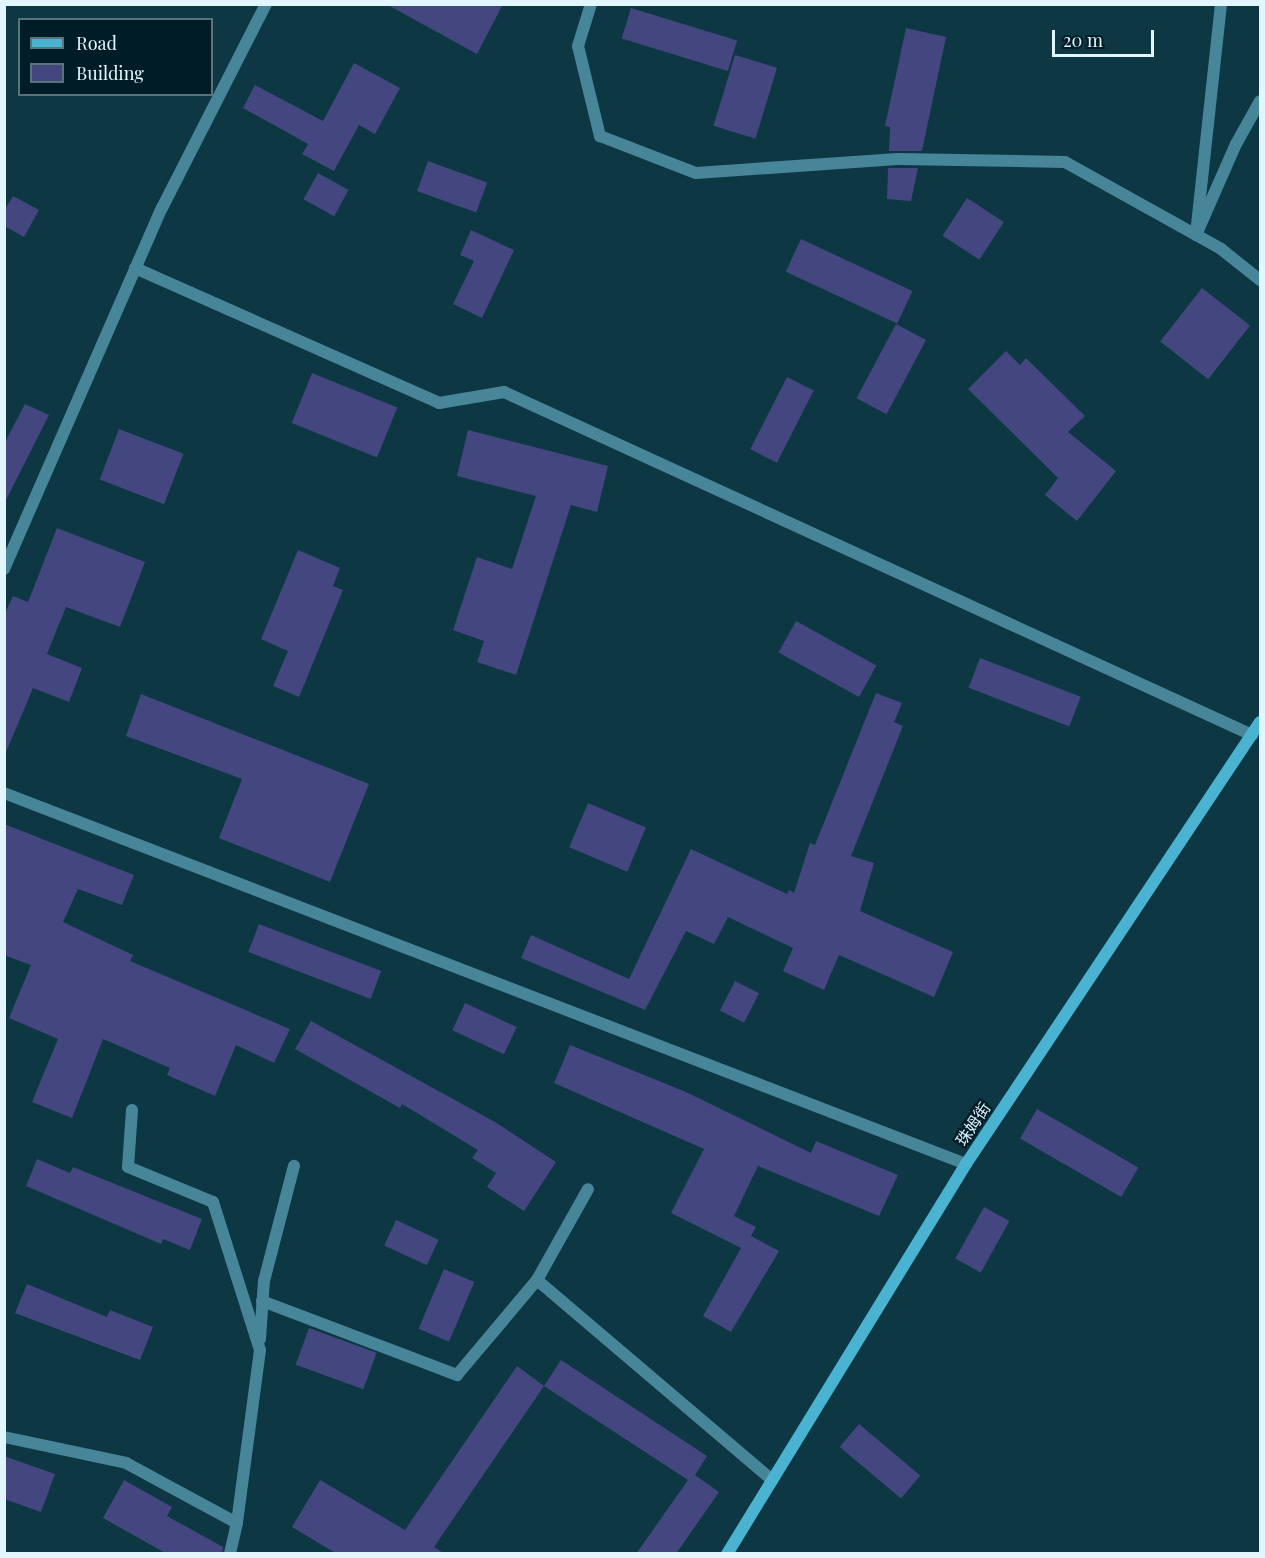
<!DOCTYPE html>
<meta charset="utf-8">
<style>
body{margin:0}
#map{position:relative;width:1265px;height:1558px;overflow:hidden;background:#0c3743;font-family:"Playfair Display","Noto Sans SC",serif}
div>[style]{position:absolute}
.building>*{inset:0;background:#44467f;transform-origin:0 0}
.service>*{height:12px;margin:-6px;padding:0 6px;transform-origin:6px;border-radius:6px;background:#478598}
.secondary>*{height:12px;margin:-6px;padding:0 6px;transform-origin:6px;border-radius:6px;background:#4ab3d2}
span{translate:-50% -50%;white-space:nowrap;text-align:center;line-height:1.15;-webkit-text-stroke:4.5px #001d27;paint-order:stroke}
.street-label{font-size:16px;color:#e1f6fe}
.frame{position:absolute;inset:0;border:6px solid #e1f6fe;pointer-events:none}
.legend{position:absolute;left:18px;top:18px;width:195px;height:78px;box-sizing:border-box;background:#001d27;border:2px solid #5a747d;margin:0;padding:8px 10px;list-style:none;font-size:18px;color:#e1f6fe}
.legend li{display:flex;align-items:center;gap:12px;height:30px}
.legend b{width:30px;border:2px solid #5a747d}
.scale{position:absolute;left:1052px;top:30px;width:102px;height:27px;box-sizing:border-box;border:3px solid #e1f6fe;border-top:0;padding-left:8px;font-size:18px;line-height:21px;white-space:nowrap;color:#e1f6fe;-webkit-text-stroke:4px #001d27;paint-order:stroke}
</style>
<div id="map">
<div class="building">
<div style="clip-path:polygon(386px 4px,503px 4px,477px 54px)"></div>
<div style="left:631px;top:8px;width:111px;height:32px;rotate:17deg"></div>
<div style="clip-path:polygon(906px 28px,946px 37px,922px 151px,889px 151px,890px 127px,885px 126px)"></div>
<div style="left:735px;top:55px;width:44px;height:74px;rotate:17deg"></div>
<div style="clip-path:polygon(354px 63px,400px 88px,375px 134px,359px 125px,334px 171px,302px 154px,308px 144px,243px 108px,255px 85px,323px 121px)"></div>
<div style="left:428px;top:161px;width:63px;height:32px;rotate:20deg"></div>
<div style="clip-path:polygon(888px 168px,918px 168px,911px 201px,887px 199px)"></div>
<div style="left:318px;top:173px;width:35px;height:30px;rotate:29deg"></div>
<div style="clip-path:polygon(13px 196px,39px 210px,24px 237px,4px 226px,4px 211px)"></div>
<div style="left:967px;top:198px;width:44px;height:45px;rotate:33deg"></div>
<div style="clip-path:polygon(471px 230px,514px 250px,482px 318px,453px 304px,474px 261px,460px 255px)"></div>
<div style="left:801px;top:239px;width:123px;height:36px;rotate:25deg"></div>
<div style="left:1202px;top:288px;width:61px;height:68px;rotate:38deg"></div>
<div style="left:896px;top:324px;width:34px;height:84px;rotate:28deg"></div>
<div style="clip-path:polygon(1006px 351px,1020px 365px,1026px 358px,1085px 416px,1068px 432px,1116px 471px,1077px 521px,1045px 495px,1058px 478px,968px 389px)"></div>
<div style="left:312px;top:373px;width:92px;height:54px;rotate:22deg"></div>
<div style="left:787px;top:377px;width:30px;height:81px;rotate:27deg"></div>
<div style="clip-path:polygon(25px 404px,49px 415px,4px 504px,4px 444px)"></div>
<div style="left:119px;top:429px;width:69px;height:54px;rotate:21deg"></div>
<div style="clip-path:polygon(468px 430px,608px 466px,597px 512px,571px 505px,516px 675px,477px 662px,484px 641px,453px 630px,477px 557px,512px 569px,536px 496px,457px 476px)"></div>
<div style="clip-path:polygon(57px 528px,145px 562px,120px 627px,66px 607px,47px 654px,82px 668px,69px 702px,33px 688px,4px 757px,4px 616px,13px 596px,28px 602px)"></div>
<div style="clip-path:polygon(298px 550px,340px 568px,333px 586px,343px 590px,299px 697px,273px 686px,288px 651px,261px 639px)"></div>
<div style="left:796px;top:621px;width:92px;height:36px;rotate:29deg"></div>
<div style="left:980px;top:658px;width:108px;height:32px;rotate:21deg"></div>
<div style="clip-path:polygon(876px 693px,902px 703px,894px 722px,903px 726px,851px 856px,874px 863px,860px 911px,953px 952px,934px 997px,839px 955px,824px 990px,783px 971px,793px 948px,728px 917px,714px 944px,686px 931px,645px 1010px,521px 958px,531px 935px,629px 979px,691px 849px,787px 894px,789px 890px,794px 893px,810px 843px,815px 845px)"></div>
<div style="clip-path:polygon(141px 694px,369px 784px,330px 882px,219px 838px,242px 779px,126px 736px)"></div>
<div style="left:588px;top:803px;width:63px;height:48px;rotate:23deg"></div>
<div style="clip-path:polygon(4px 824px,134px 875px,122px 905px,78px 889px,63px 922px,133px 955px,130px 961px,290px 1029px,274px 1063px,236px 1045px,215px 1096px,167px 1075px,170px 1068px,103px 1039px,72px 1118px,32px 1102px,58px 1039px,9px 1018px,31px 965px,4px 955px)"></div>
<div style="left:259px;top:924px;width:131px;height:30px;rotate:21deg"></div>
<div style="left:735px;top:981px;width:27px;height:33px;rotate:27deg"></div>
<div style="left:465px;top:1003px;width:57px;height:30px;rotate:25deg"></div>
<div style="clip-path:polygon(311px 1021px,495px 1122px,556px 1162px,524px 1211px,487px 1187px,496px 1173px,472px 1158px,478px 1150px,402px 1104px,400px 1108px,295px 1049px)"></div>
<div style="clip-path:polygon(570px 1045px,686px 1092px,811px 1153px,816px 1141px,898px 1175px,879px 1216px,758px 1166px,734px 1216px,756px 1227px,751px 1236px,779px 1251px,731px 1332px,703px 1316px,741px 1248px,671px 1213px,704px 1149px,554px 1083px)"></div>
<div style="left:1037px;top:1109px;width:117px;height:34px;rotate:30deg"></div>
<div style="clip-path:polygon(37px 1159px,70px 1173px,73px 1167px,202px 1219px,190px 1250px,163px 1239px,161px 1244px,26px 1186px)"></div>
<div style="left:984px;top:1207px;width:29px;height:59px;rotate:29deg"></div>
<div style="left:396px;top:1220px;width:47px;height:28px;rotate:25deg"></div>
<div style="left:444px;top:1269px;width:33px;height:65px;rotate:23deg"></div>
<div style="clip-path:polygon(27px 1284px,107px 1317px,110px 1310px,153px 1327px,140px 1360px,15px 1313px)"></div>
<div style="left:309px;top:1328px;width:72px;height:39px;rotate:20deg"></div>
<div style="clip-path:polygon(561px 1360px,707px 1456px,695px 1475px,719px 1492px,676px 1554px,636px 1554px,688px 1480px,544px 1386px)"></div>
<div style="clip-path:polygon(517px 1366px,544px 1386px,434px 1547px,445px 1554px,337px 1554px,292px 1527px,320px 1480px,405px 1530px)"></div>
<div style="left:859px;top:1424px;width:80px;height:30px;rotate:40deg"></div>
<div style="clip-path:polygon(4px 1456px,55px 1474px,41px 1512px,4px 1499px)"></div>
<div style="clip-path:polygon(124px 1480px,172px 1507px,167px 1516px,223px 1547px,222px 1554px,167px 1554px,103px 1518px)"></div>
</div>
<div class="service">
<div style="left:591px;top:4px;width:44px;rotate:107.2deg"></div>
<div style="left:578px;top:46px;width:93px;rotate:76.3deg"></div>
<div style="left:600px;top:136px;width:103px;rotate:21.1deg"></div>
<div style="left:696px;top:173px;width:202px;rotate:-4deg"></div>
<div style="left:898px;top:159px;width:167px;rotate:1deg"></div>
<div style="left:1065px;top:162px;width:179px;rotate:29.1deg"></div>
<div style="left:1221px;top:249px;width:50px;rotate:38.5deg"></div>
<div style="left:1221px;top:4px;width:232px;rotate:96.2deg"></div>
<div style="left:1196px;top:235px;width:99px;rotate:-66.3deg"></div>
<div style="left:1236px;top:144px;width:49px;rotate:-60.8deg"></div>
<div style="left:135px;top:268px;width:333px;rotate:23.9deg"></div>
<div style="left:439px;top:403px;width:66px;rotate:-9.6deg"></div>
<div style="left:504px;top:392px;width:823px;rotate:24.63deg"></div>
<div style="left:4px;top:569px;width:394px;rotate:-66.4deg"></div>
<div style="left:162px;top:208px;width:229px;rotate:-63deg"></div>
<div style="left:4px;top:793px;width:1031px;rotate:21.09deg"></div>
<div style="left:132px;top:1110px;width:57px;rotate:94deg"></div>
<div style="left:128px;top:1167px;width:92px;rotate:22.4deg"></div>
<div style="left:213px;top:1202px;width:155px;rotate:72.4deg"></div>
<div style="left:260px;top:1350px;width:175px;rotate:97.6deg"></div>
<div style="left:537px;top:1280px;width:104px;rotate:-60.7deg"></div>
<div style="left:262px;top:1301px;width:209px;rotate:20.8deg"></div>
<div style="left:457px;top:1375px;width:124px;rotate:-49.9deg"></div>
<div style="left:537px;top:1280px;width:309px;rotate:40.4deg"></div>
<div style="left:260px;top:1339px;width:58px;rotate:-86.1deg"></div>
<div style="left:264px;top:1281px;width:119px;rotate:-75.4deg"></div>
<div style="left:4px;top:1437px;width:125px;rotate:12deg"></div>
<div style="left:126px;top:1463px;width:126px;rotate:28.4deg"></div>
<div style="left:237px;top:1523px;width:32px;rotate:103deg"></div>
</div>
<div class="secondary">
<div style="left:727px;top:1554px;width:457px;rotate:-58.5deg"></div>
<div style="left:966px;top:1164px;width:531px;rotate:-56.37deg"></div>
</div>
<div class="street-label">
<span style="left:973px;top:1124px;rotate:-56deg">珠姆街</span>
</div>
<div class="frame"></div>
<ul class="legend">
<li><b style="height:8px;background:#4ab3d2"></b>Road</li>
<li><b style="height:16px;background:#44467f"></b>Building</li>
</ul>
<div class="scale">20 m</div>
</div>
